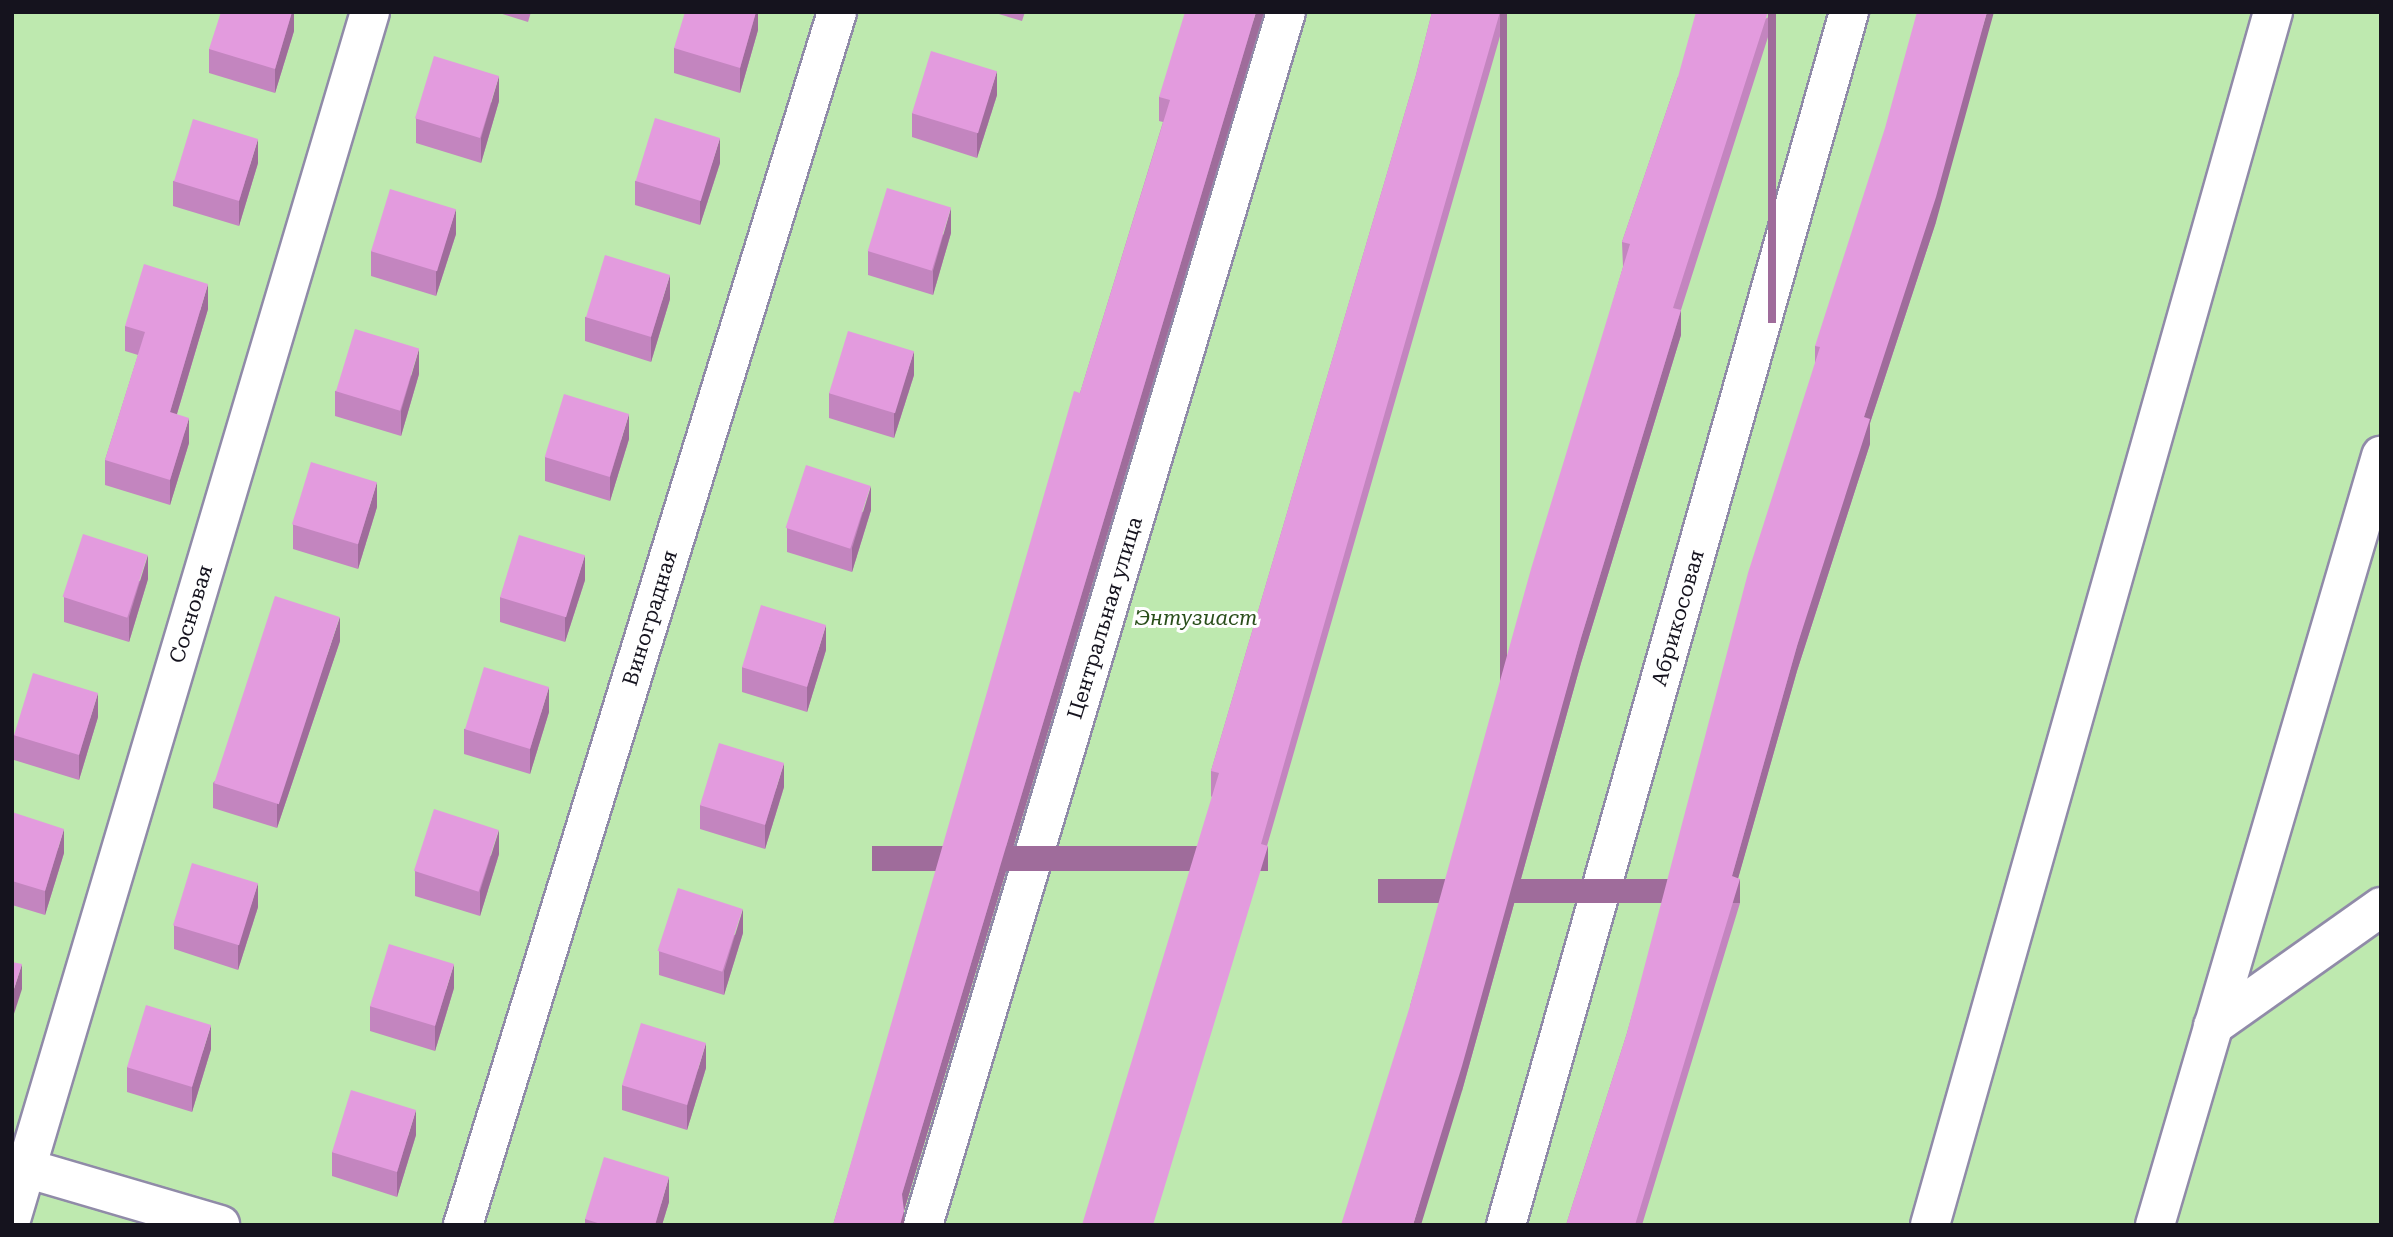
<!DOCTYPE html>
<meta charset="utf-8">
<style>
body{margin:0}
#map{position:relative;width:2393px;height:1237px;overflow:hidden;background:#f5f4fb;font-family:"Roboto Serif",serif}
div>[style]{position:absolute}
.green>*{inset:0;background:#bee9af;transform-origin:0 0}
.roads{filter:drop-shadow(2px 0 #908ba8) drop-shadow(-2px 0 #908ba8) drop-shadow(0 2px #908ba8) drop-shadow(0 -2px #908ba8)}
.minor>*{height:38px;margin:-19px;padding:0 19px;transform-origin:19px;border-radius:19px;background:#fff}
.wall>*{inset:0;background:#c385bf}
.shaded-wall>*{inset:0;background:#9f6c9b;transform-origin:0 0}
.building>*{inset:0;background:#e39bde;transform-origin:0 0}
span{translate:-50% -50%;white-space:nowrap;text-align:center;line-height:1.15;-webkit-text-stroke:6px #fff;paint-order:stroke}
.street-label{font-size:21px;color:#15131e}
.park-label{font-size:21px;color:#294e1a;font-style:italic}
.frame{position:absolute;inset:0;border:14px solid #15131e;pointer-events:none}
</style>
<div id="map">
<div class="green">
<div style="left:12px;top:12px;width:2369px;height:1213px"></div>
</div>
<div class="roads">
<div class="minor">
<div style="left:2213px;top:1026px;width:206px;rotate:-35.3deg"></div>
<div style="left:12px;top:1164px;width:217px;rotate:16.3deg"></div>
<div style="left:12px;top:1216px;width:1256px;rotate:-73.44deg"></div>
<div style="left:463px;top:1225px;width:1269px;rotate:-72.86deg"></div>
<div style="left:923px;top:1225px;width:1266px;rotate:-73.34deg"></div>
<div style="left:1506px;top:1225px;width:1261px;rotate:-74.21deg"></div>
<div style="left:1930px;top:1225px;width:1261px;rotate:-74.21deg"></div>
<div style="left:2155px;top:1225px;width:802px;rotate:-73.62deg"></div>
</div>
</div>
<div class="wall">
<div style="clip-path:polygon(294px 12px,294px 31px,275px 93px,209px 73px,209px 49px)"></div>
<div style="clip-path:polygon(496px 12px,531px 12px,528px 22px)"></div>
<div style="clip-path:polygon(758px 12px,758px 30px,740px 93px,674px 73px,674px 48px)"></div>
<div style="clip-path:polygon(992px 12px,1025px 12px,1022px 21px)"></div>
<div style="clip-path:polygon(1264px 12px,904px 1211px,904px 1225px,833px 1225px,1080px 393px,1163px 122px,1159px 121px,1159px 97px)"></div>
<div style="clip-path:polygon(1432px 12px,1507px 12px,1267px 846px,1268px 871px,1211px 796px,1211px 771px,1416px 75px)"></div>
<div style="clip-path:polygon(1776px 12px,1681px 310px,1681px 335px,1581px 663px,1462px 1091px,1410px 1006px,1623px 267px,1622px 242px,1678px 77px)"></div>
<div style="clip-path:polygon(997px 95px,977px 158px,912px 137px,912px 113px)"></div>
<div style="clip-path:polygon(499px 101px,481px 163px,416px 143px,416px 118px)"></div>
<div style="clip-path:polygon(258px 163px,239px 226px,173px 206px,173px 181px)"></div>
<div style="clip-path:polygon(720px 163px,700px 225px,635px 205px,635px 181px)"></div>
<div style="clip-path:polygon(1936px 222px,1870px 423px,1870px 444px,1797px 671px,1738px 878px,1740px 903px,1642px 1225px,1566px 1225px,1627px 1033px,1815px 365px,1815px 346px)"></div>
<div style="clip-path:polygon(951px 233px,933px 295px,868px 275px,868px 251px)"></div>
<div style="clip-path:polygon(456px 234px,436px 296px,371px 276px,371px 251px)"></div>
<div style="clip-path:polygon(670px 299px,651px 362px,585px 341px,585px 317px)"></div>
<div style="clip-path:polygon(208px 309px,177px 414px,189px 443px,170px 505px,105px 485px,105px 460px,138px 355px,125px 351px,125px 326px)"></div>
<div style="clip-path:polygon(419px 374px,401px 436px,335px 416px,335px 391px)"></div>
<div style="clip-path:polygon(914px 375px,894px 438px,829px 418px,829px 393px)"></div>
<div style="clip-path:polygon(629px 439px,610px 501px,545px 481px,545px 457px)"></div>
<div style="clip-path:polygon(377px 507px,358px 569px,293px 549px,293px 524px)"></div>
<div style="clip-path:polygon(871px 510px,852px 572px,787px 552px,787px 528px)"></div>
<div style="clip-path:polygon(148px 579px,129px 642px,64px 622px,64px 597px)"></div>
<div style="clip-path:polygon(585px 580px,565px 642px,500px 622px,500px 597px)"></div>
<div style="clip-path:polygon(340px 641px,277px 828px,213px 808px,213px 783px)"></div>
<div style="clip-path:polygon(826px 650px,807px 712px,742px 692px,742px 667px)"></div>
<div style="clip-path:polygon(549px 712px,530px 774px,464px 754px,464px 729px)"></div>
<div style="clip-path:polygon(98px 717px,79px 780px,14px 760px,14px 735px)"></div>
<div style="clip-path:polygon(784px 787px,765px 849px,700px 829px,700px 805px)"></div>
<div style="clip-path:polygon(12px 812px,64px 853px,45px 915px,12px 905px)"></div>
<div style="clip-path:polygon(499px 854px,480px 916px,415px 896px,415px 871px)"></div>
<div style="clip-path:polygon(258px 907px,238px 970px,174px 949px,174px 925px)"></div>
<div style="clip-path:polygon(743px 933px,724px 995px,659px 975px,659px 951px)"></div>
<div style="clip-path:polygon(454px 988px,435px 1051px,370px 1031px,370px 1006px)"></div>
<div style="clip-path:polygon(211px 1049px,192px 1112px,127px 1092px,127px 1067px)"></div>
<div style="clip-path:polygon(706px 1068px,687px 1130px,622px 1110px,622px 1085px)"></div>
<div style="clip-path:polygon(416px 1135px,397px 1197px,332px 1176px,332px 1152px)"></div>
<div style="clip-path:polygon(669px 1202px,662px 1225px,585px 1225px,585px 1219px)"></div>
</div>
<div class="shaded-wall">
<div style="clip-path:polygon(292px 12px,294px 12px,294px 31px,275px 93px,275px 69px)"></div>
<div style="clip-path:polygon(756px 12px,758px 12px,758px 30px,740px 93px,740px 68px)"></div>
<div style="clip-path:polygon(1256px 12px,1264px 12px,904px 1211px,904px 1225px,900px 1225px,902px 1194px)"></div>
<div style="left:1500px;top:12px;width:7px;height:866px"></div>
<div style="left:1768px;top:12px;width:8px;height:311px"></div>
<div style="clip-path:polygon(1987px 12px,1994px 12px,1936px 222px,1870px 423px,1870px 444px,1797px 671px,1732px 900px,1732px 876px,1797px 646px,1864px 417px)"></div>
<div style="clip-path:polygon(997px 71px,997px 95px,977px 158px,977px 133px)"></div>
<div style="clip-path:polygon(499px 76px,499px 101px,481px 163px,481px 138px)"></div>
<div style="clip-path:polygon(720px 138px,720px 163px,700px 225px,700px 201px)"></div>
<div style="clip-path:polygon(258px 139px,258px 163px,239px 226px,239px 201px)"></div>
<div style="clip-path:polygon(951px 208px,951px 233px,933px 295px,933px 271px)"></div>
<div style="clip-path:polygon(456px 209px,456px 234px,436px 296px,436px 271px)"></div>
<div style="clip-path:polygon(670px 275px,670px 299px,651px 362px,651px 337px)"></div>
<div style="clip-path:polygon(208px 284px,208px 309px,170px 437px,170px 412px)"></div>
<div style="clip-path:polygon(1681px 310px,1681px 335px,1581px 663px,1462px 1091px,1421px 1225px,1413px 1225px,1581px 638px)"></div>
<div style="clip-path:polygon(419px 349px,419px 374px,401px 436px,401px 411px)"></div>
<div style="clip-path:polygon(914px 351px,914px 375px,894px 438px,894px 413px)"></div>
<div style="clip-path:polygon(629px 414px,629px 439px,610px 501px,610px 477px)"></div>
<div style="clip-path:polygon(189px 418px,189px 443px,170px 505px,170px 480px)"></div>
<div style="clip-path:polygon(377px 482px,377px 507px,358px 569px,358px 544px)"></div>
<div style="clip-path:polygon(871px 486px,871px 510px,852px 572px,852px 548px)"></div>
<div style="clip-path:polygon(148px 555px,148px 579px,129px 642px,129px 617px)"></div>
<div style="clip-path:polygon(585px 555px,585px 580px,565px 642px,565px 617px)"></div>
<div style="clip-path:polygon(340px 617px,340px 641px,277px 828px,277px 803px)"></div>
<div style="clip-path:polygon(826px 625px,826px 650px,807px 712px,807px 687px)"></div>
<div style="clip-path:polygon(549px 687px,549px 712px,530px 774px,530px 749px)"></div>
<div style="clip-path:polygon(98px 693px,98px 717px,79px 780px,79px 755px)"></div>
<div style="clip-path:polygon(784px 763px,784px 787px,765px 849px,765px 825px)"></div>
<div style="clip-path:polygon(64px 829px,64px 853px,45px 915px,45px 891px)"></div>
<div style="clip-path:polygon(499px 830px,499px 854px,480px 916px,480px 891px)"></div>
<div style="left:1268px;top:846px;width:25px;height:396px;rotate:90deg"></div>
<div style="left:1740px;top:879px;width:24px;height:362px;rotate:90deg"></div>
<div style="clip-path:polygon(258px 883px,258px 907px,238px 970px,238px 945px)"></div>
<div style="clip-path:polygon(743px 909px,743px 933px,724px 995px,724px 971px)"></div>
<div style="clip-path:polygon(22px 964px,22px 989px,12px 1020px,12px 995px)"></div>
<div style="clip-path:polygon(454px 964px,454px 988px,435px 1051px,435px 1026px)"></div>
<div style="clip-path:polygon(211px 1025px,211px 1049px,192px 1112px,192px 1087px)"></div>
<div style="clip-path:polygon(706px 1043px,706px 1068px,687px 1130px,687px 1106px)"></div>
<div style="clip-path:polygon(416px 1110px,416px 1135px,397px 1197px,397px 1172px)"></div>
<div style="clip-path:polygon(669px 1177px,669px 1202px,662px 1225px,655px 1225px)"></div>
</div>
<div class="building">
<div style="clip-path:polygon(221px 12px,292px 12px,275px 69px,209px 49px)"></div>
<div style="clip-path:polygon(685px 12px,756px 12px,740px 68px,674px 48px)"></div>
<div style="clip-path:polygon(1185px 12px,1256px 12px,902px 1194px,904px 1211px,900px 1225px,833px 1225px,1074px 391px,1080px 393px,1170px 100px,1159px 97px)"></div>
<div style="clip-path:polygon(1432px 12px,1500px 12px,1261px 844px,1268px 846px,1153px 1225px,1082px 1225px,1219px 773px,1211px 771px,1416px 75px)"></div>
<div style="clip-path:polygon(1696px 12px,1768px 12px,1673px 308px,1681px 310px,1581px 638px,1462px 1066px,1413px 1225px,1341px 1225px,1410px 1006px,1531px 569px,1630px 244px,1622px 242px,1678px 77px)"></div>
<div style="clip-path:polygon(1917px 12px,1987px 12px,1936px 197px,1864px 417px,1870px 419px,1797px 646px,1732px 876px,1740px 879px,1635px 1225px,1566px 1225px,1627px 1033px,1748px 573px,1820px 347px,1815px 346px,1885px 128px)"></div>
<div style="left:931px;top:51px;width:69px;height:65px;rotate:17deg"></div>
<div style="left:434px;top:56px;width:68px;height:65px;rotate:17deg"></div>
<div style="left:655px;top:118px;width:68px;height:66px;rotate:17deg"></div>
<div style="left:193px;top:119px;width:68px;height:65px;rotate:17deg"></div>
<div style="left:887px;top:188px;width:67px;height:66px;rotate:17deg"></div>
<div style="left:390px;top:189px;width:69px;height:65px;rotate:17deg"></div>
<div style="left:605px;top:255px;width:68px;height:65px;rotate:17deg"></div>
<div style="clip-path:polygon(144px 264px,208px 284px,170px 412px,189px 418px,170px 480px,105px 460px,145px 332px,125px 326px)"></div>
<div style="left:355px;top:329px;width:67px;height:65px;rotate:17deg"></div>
<div style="left:848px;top:331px;width:69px;height:65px;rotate:17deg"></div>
<div style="left:564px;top:394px;width:68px;height:66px;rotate:17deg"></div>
<div style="left:311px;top:462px;width:69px;height:65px;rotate:17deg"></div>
<div style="left:806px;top:465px;width:68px;height:66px;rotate:18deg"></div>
<div style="left:83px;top:534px;width:68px;height:66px;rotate:18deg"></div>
<div style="left:519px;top:535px;width:69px;height:65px;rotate:17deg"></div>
<div style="left:275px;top:596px;width:68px;height:197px;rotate:18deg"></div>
<div style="left:761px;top:605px;width:68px;height:65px;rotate:17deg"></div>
<div style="left:484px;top:667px;width:68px;height:65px;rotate:17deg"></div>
<div style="left:33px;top:673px;width:68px;height:65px;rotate:17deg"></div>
<div style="left:719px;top:743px;width:68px;height:65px;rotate:17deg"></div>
<div style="left:434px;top:809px;width:68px;height:65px;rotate:18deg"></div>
<div style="clip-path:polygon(12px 812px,64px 829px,45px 891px,12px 881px)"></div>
<div style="left:192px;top:863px;width:69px;height:65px;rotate:17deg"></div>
<div style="left:678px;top:888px;width:68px;height:66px;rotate:18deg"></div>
<div style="left:389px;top:944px;width:68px;height:65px;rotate:17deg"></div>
<div style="clip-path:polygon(12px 962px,22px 964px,12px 995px)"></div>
<div style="left:146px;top:1005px;width:68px;height:65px;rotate:17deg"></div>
<div style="left:641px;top:1023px;width:68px;height:65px;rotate:17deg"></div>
<div style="left:351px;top:1090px;width:68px;height:65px;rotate:17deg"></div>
<div style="clip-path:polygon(604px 1157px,669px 1177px,655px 1225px,604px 1225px,585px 1219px)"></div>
</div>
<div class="street-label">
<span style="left:191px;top:614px;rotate:-73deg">Сосновая</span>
<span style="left:650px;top:618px;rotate:-73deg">Виноградная</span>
<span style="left:1105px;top:618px;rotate:-73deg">Центральная улица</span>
<span style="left:1678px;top:618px;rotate:-74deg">Абрикосовая</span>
</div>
<div class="park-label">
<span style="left:1196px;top:618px">Энтузиаст</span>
</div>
<div class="frame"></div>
</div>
